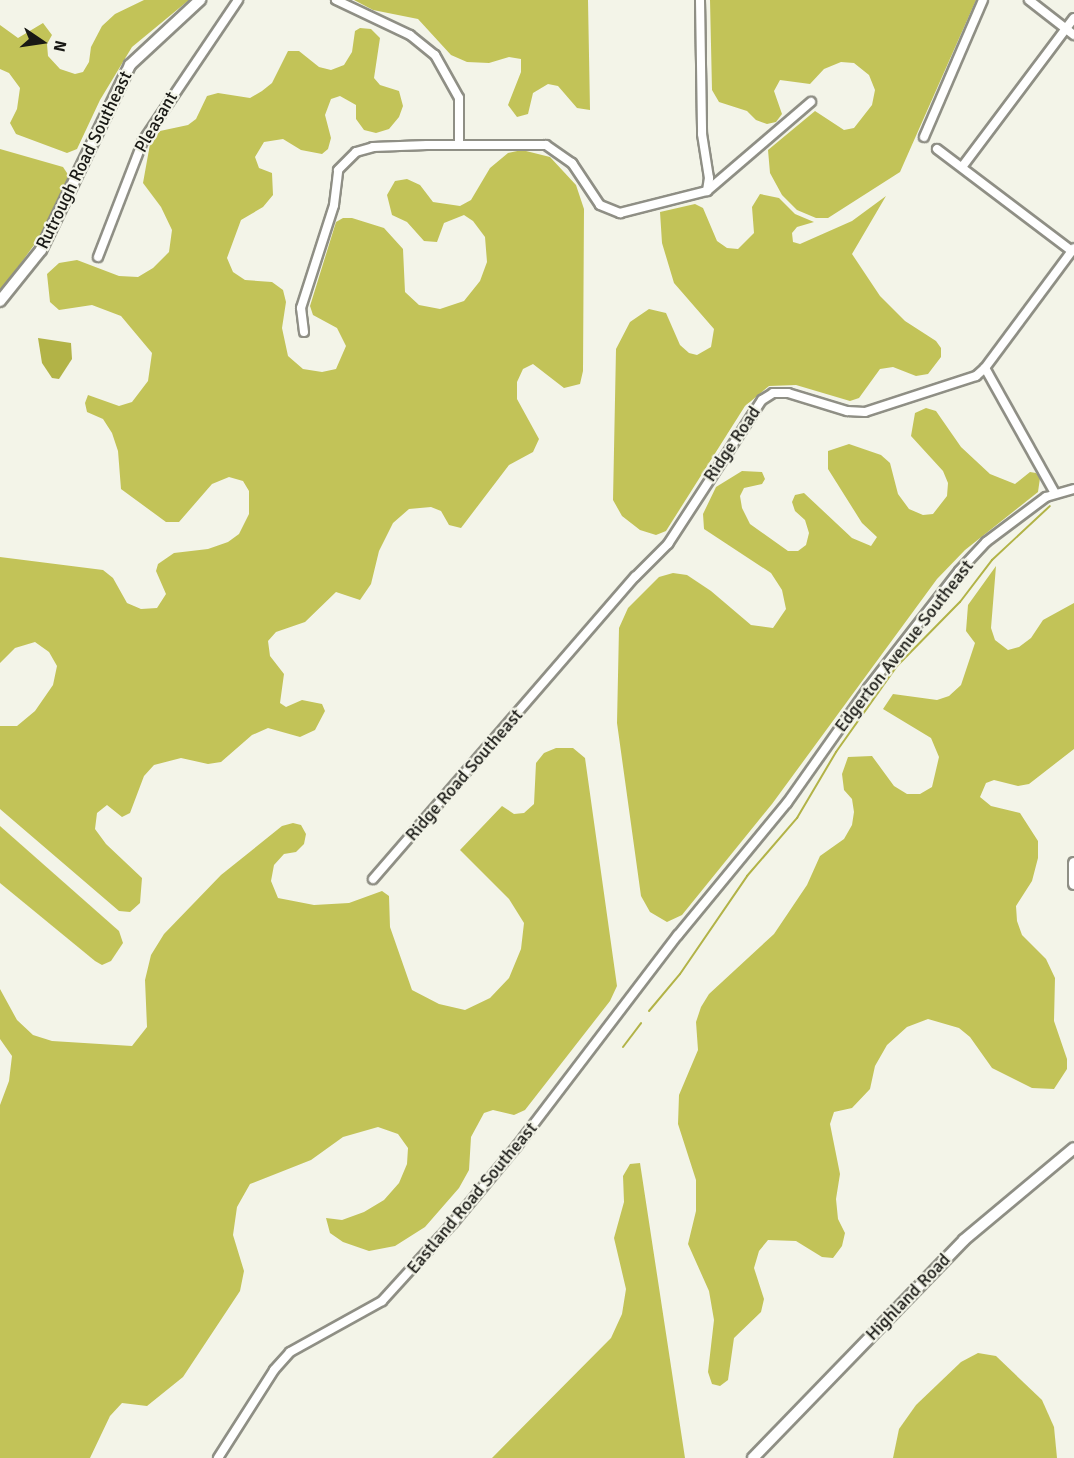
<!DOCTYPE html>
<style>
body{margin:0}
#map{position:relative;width:1074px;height:1458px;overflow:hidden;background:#f3f4e8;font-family:Signika,sans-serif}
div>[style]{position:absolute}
.forest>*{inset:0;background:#c2c358}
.water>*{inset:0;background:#b2b347}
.stream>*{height:2px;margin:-1px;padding:0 1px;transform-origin:1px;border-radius:1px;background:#b2b347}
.roads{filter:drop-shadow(2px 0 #8f8f85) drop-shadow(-2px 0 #8f8f85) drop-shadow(0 2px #8f8f85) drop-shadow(0 -2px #8f8f85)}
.street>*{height:8px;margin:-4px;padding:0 4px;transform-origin:4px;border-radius:4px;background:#fff}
.secondary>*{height:10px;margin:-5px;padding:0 5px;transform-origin:5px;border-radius:5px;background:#fff}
span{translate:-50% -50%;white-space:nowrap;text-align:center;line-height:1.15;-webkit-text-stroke:4.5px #f3f4e8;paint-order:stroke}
.street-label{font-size:18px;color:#191915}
.north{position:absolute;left:12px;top:12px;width:60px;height:60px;-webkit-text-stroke:4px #f3f4e8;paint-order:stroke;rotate:103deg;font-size:16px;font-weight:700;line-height:24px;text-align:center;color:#191915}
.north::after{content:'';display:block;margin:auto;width:21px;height:27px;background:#191915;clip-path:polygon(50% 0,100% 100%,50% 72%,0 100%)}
</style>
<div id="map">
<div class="forest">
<div style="clip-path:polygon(144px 0,189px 0,132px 47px,100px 100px,77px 149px,67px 153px,16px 134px,10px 123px,17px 109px,20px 88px,9px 73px,0 69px,0 25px,18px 38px,43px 23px,52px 35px,47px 44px,48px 56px,60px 69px,75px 74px,83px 72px,89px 62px,91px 47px,102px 26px,115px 14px)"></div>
<div style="clip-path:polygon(354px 0,588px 0,590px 110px,577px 108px,558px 86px,548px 84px,533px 93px,528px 114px,517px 117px,508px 105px,521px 72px,521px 59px,509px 57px,489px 63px,467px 62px,451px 55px,418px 19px,373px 10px)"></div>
<div style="clip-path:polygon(710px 0,976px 0,900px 172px,828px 218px,816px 218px,797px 210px,782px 195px,770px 173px,768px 150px,815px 111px,844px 130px,854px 128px,872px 105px,875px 90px,869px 75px,854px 63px,841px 62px,824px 69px,810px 84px,780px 80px,774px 91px,782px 114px,776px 122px,767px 124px,756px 120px,747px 111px,719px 102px,712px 90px)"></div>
<div style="clip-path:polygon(360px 28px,371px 29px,380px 38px,374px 78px,380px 85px,399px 91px,403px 106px,399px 117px,389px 129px,376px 133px,364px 130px,356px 119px,356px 105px,340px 96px,331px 99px,325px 115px,331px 138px,328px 149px,322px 154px,301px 150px,283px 139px,264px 142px,255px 157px,259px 168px,272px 173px,273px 195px,263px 207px,241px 220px,227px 258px,233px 272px,245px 280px,272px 282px,283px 290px,286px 302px,282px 328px,288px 356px,303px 369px,322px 372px,336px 369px,346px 346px,337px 328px,313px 315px,310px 306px,336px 222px,343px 218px,352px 218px,384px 228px,403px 249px,405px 292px,419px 305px,440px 309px,464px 301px,480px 281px,487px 262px,485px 237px,473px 221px,464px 215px,444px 223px,437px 242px,424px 241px,407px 222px,392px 215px,387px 195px,395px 181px,407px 179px,420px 185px,433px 202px,460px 206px,471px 200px,490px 168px,508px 153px,522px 150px,550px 157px,576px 185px,584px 209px,583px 371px,580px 384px,564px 388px,533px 364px,523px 369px,517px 382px,517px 399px,539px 439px,533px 452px,509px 465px,461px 528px,449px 525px,441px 511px,431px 507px,409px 509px,393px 523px,379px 551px,371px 584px,360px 600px,336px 592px,305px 622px,276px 632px,268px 641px,270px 656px,284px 674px,280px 703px,286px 707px,302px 700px,322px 704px,325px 711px,315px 730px,300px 737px,268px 728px,252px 735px,221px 762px,208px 764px,181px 758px,154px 765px,144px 776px,130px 813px,122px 817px,107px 805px,97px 813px,95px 829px,106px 844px,142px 878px,140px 903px,130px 912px,119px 911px,0 809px,0 726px,17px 726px,35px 711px,53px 685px,57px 666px,49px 652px,35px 642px,15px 648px,0 663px,0 557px,103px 570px,113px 578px,127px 603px,141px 609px,157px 608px,166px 594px,156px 571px,158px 564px,174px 553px,208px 549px,228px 542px,239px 534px,249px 514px,249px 491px,243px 481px,229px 477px,212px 484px,179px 522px,166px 522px,121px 489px,118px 451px,112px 433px,103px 419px,87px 412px,85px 403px,88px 395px,119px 406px,132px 402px,148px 381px,152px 353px,121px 316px,92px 305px,59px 310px,50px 302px,47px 274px,59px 263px,77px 260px,119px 276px,138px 277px,153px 268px,169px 252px,172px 230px,161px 207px,143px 183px,150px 144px,160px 131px,188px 125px,196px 119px,207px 96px,218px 93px,250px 98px,262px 91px,272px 83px,288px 51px,299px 51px,319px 67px,331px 70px,344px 65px,352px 52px,355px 31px)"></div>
<div style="clip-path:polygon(0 149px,63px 167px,69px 176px,50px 223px,0 292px)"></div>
<div style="clip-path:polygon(760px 194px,779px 198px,795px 214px,814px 222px,797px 227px,792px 233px,793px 242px,800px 244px,852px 221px,886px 196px,852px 254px,880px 296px,905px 321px,936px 341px,941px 348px,941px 357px,928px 374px,916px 376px,893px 367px,880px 369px,859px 398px,850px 401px,796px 385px,769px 386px,745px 406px,666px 531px,656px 535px,640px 530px,622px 516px,613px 500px,616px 349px,630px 322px,649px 309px,666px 313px,680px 345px,689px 353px,697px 355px,711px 347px,714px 329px,674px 283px,662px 243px,660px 212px,695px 204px,703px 208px,717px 241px,727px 248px,738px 249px,754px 233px,752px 207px)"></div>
<div style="clip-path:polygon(926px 408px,936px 411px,961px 447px,990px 474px,1015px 484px,1030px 472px,1036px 473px,1040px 478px,1038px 492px,965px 550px,937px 579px,772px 804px,682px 915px,667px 922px,650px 912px,641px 896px,617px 723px,619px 628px,628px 608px,659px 577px,673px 573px,687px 575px,711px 591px,751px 625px,773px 628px,786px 609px,782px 590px,771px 573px,704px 529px,703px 514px,716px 487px,742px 471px,762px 472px,765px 479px,762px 484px,744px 488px,740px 496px,742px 508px,750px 524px,788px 551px,798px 551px,806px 545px,809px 533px,805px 520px,795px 511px,792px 502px,795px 495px,804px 493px,852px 538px,871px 546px,877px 537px,862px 523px,828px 469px,828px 451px,849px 444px,881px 455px,890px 463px,898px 494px,909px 509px,923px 515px,933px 514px,947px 496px,948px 483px,943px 471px,911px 436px,915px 413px)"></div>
<div style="clip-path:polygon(996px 566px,991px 628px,995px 640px,1008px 650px,1019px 647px,1031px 638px,1043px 620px,1074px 603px,1074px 749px,1029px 784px,1018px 786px,994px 780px,986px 783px,980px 797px,991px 806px,1020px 813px,1038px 841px,1038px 858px,1032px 881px,1016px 906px,1017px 921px,1022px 935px,1046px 959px,1055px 978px,1054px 1021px,1067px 1059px,1067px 1069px,1054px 1089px,1032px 1088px,992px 1068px,970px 1037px,959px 1028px,928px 1019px,907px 1027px,887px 1045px,875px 1066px,870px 1089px,852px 1108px,834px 1112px,830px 1124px,840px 1174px,836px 1199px,838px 1219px,845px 1233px,842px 1246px,833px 1258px,822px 1257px,796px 1241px,768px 1240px,759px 1251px,754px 1268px,764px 1299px,761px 1312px,734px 1338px,728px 1380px,720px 1386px,712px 1384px,708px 1372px,714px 1320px,709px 1291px,688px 1244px,696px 1211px,696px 1180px,678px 1124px,679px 1095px,698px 1050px,696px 1022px,701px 1007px,709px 994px,774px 934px,807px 885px,820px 856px,844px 839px,852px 825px,854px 812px,852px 799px,844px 790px,842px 774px,848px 757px,872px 756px,894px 786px,907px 794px,920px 794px,932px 787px,939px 757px,931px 738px,883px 709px,893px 694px,937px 700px,949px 696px,961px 685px,975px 643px,966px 631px,968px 605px)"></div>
<div style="clip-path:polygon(556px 748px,573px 748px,585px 758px,617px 986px,610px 1001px,525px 1110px,514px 1115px,493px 1110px,484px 1113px,471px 1137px,469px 1170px,459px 1188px,425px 1227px,395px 1246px,369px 1251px,343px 1242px,330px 1233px,326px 1218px,342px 1220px,364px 1212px,384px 1200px,399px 1183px,407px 1164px,408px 1148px,398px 1134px,378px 1127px,343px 1137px,311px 1160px,250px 1184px,237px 1207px,233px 1235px,244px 1271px,240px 1291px,183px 1377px,147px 1406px,122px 1403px,110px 1416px,90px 1458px,0 1458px,0 1105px,9px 1081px,12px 1056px,0 1039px,0 989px,17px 1020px,33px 1035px,52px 1041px,132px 1046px,147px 1027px,145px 980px,151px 955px,164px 934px,221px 875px,282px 826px,293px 823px,301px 825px,306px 834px,304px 844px,296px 852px,284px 854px,274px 865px,271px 881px,278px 898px,314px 905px,349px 903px,382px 891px,389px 896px,390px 927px,412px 990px,439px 1004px,465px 1010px,490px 998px,509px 978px,521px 949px,524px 923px,509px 899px,460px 850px,502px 806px,514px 814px,524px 813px,534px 804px,536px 763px,544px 753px)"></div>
<div style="clip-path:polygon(0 826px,119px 931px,123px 943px,111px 961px,102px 965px,95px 961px,0 883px)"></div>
<div style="clip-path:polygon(640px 1163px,685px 1458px,492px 1458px,611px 1338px,622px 1314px,626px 1289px,614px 1238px,624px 1202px,623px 1176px,630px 1164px)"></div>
<div style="clip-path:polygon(978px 1353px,996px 1356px,1042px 1400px,1054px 1427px,1057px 1458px,893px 1458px,899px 1429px,916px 1405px,961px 1362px)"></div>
</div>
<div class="water">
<div style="clip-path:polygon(38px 338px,71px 343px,72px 359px,59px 379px,52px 378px,42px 363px)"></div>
</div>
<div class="stream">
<div style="left:649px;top:1011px;width:48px;rotate:-50deg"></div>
<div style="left:680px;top:974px;width:119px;rotate:-55.6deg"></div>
<div style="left:747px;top:876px;width:77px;rotate:-49.2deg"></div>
<div style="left:797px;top:818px;width:77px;rotate:-59.4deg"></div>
<div style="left:836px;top:752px;width:105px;rotate:-54.7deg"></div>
<div style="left:897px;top:666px;width:90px;rotate:-45.5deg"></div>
<div style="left:960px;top:602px;width:53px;rotate:-52.7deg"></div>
<div style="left:992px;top:560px;width:79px;rotate:-43deg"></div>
<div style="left:623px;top:1047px;width:30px;rotate:-53deg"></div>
</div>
<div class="roads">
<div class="street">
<div style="left:336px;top:0;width:82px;rotate:25.3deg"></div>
<div style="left:410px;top:35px;width:32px;rotate:39deg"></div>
<div style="left:435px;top:55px;width:49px;rotate:60.8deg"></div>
<div style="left:459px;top:98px;width:47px;rotate:90deg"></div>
<div style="left:700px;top:0;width:134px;rotate:89.1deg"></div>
<div style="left:702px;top:134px;width:45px;rotate:81deg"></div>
<div style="left:709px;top:178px;width:13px;rotate:99deg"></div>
<div style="left:1029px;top:0;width:57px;rotate:37.9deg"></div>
<div style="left:924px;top:137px;width:149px;rotate:-66.7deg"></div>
<div style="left:937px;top:149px;width:169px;rotate:37.1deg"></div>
<div style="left:962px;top:167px;width:186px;rotate:-53.1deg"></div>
<div style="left:98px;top:257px;width:124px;rotate:-68.8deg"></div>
<div style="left:143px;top:141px;width:170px;rotate:-56deg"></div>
<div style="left:304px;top:332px;width:24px;rotate:-97deg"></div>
<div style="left:301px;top:308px;width:108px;rotate:-72.2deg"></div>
<div style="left:334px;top:205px;width:35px;rotate:-83deg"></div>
<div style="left:338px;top:170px;width:25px;rotate:-45deg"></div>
<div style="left:356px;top:152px;width:18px;rotate:-16deg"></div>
<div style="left:373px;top:147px;width:54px;rotate:-2.1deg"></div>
<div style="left:427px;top:145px;width:119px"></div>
<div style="left:546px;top:145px;width:32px;rotate:35deg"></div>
<div style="left:572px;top:163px;width:50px;rotate:56.3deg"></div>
<div style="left:600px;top:205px;width:22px;rotate:22deg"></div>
<div style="left:620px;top:213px;width:90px;rotate:-14.2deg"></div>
<div style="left:707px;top:191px;width:137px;rotate:-40.6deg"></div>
<div style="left:985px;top:368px;width:143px;rotate:60.8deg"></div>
<div style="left:373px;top:879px;width:400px;rotate:-49.1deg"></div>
<div style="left:635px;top:577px;width:47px;rotate:-45deg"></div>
<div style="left:668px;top:544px;width:172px;rotate:-56.9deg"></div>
<div style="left:762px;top:400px;width:13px;rotate:-32deg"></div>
<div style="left:773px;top:393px;width:15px"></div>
<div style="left:788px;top:393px;width:62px;rotate:17deg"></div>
<div style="left:847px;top:411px;width:18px;rotate:3deg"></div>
<div style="left:865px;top:412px;width:117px;rotate:-18deg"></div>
<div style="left:976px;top:376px;width:12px;rotate:-42deg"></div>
<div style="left:985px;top:368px;width:149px;rotate:-53.4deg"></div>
<div style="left:218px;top:1458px;width:104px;rotate:-57.5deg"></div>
<div style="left:274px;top:1370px;width:24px;rotate:-48deg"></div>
<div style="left:290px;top:1352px;width:105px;rotate:-29deg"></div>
<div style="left:382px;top:1301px;width:105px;rotate:-47.7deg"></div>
<div style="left:453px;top:1223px;width:100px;rotate:-50.3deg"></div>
<div style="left:517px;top:1146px;width:265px;rotate:-52.7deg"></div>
<div style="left:678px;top:935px;width:171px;rotate:-50.5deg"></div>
<div style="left:787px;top:803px;width:141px;rotate:-54.8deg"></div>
<div style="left:868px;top:688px;width:148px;rotate:-52.1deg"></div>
<div style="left:959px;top:571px;width:40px;rotate:-47deg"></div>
<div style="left:986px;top:542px;width:75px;rotate:-36.9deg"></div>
<div style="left:1046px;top:497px;width:29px;rotate:-16deg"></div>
</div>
<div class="secondary">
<div style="left:0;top:301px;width:65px;rotate:-51.2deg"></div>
<div style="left:41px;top:250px;width:205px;rotate:-64.3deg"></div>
<div style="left:130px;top:65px;width:96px;rotate:-42.9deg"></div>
<div style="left:1074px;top:863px;width:21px;rotate:90deg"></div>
<div style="left:753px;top:1458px;width:303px;rotate:-45.9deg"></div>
<div style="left:964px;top:1240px;width:143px;rotate:-39.9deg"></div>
</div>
</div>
<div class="street-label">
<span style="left:156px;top:122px;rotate:-60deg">Pleasant</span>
<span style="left:84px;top:160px;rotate:-64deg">Rutrough Road Southeast</span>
<span style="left:732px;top:444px;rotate:-56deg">Ridge Road</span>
<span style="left:904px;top:646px;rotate:-52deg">Edgerton Avenue Southeast</span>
<span style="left:464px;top:775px;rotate:-49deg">Ridge Road Southeast</span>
<span style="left:472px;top:1198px;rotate:-50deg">Eastland Road Southeast</span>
<span style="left:908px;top:1297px;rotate:-46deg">Highland Road</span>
</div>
<div class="north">N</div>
</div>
